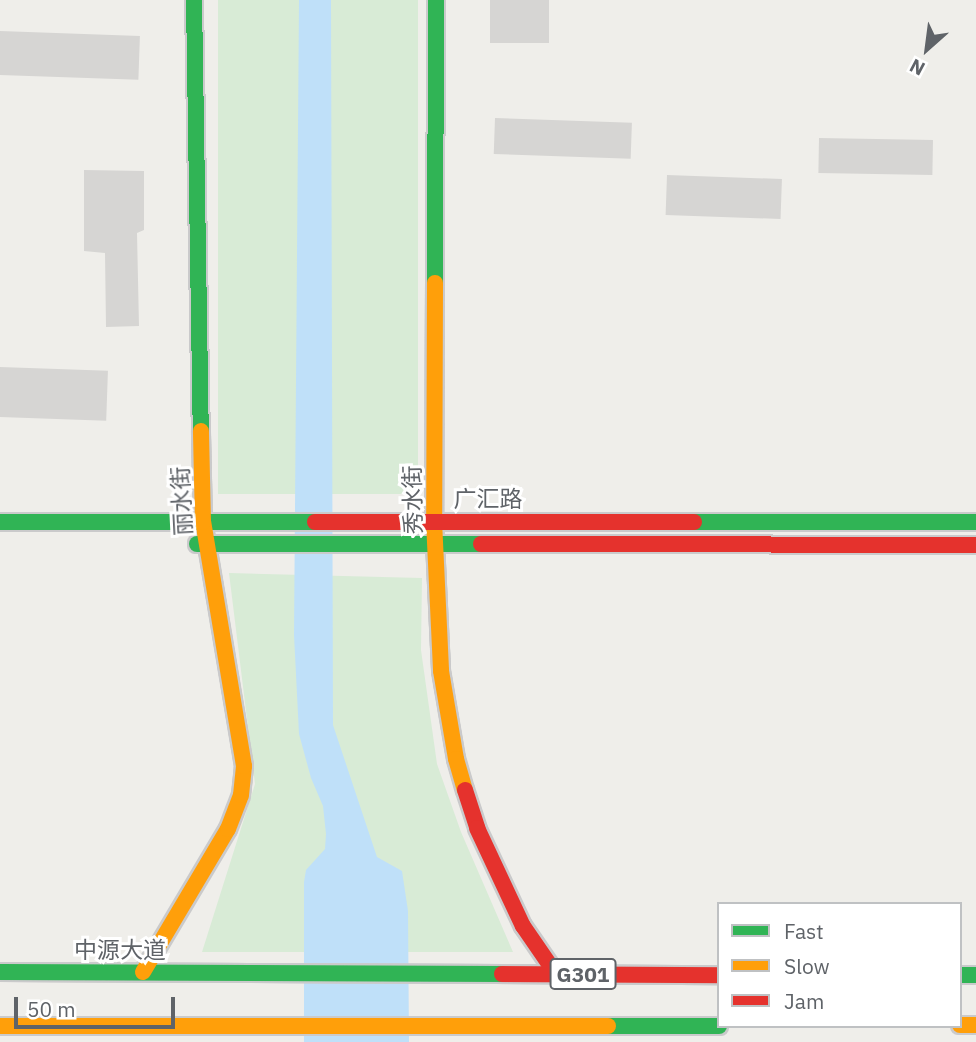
<!DOCTYPE html>
<meta charset="utf-8">
<style>
body{margin:0}
#map{position:relative;width:976px;height:1042px;overflow:hidden;background:#efeeea;font-family:"IBM Plex Sans","Noto Sans SC",sans-serif}
div>[style]{position:absolute}
.green>*{inset:0;background:#d8ebd6;transform-origin:0 0}
.water>*{inset:0;background:#bfe0f9}
.building>*{inset:0;background:#d6d5d3;transform-origin:0 0}
.roads{filter:drop-shadow(2px 0 #cacacb) drop-shadow(-2px 0 #cacacb) drop-shadow(0 2px #cacacb) drop-shadow(0 -2px #cacacb)}
.fast>*{height:16px;margin:-8px;padding:0 8px;transform-origin:8px;border-radius:8px;background:#30b455}
.slow>*{height:16px;margin:-8px;padding:0 8px;transform-origin:8px;border-radius:8px;background:#ff9f0a}
.jam>*{height:16px;margin:-8px;padding:0 8px;transform-origin:8px;border-radius:8px;background:#e5322d}
span{translate:-50% -50%;white-space:nowrap;text-align:center;line-height:1.15;-webkit-text-stroke:6px #fff;paint-order:stroke}
.shield-label span{padding:2px 5px;background:#fff;border:2px solid;border-radius:5px;-webkit-text-stroke-width:0}
.shield-label{font-size:21px;color:#5f6368;font-weight:700}
.street-label{font-size:23px;color:#5f6368}
.legend{position:absolute;left:717px;top:902px;width:245px;height:126px;box-sizing:border-box;background:#fff;border:2px solid #bfc1c3;margin:0;padding:9px 12px;list-style:none;font-size:21px;color:#5f6368}
.legend li{display:flex;align-items:center;gap:14px;height:35px}
.legend b{width:35px;border:2px solid #bfc1c3}
.north{position:absolute;left:892px;top:14px;width:70px;height:70px;-webkit-text-stroke:5px #fff;paint-order:stroke;rotate:208deg;font-size:19px;font-weight:700;line-height:28px;text-align:center;color:#5f6368}
.north::after{content:'';display:block;margin:auto;width:24px;height:32px;background:#5f6368;clip-path:polygon(50% 0,100% 100%,50% 72%,0 100%)}
.scale{position:absolute;left:14px;top:997px;width:161px;height:32px;box-sizing:border-box;border:4px solid #5f6368;border-top:0;padding-left:9px;font-size:21px;line-height:24px;white-space:nowrap;color:#5f6368;-webkit-text-stroke:5px #fff;paint-order:stroke}
</style>
<div id="map">
<div class="green">
<div style="left:218px;top:0;width:200px;height:494px"></div>
<div style="clip-path:polygon(229px 573px,422px 578px,421px 650px,437px 764px,461px 832px,513px 952px,202px 952px,255px 784px)"></div>
</div>
<div class="water">
<div style="clip-path:polygon(299px 0,331px 0,333px 725px,377px 857px,402px 871px,408px 911px,409px 1042px,304px 1042px,304px 882px,306px 870px,325px 849px,326px 834px,323px 806px,311px 778px,299px 734px,294px 635px)"></div>
</div>
<div class="building">
<div style="left:490px;top:0;width:59px;height:43px"></div>
<div style="left:0;top:31px;width:140px;height:44px;rotate:2deg"></div>
<div style="left:495px;top:118px;width:137px;height:36px;rotate:2deg"></div>
<div style="left:819px;top:138px;width:114px;height:35px;rotate:1deg"></div>
<div style="clip-path:polygon(84px 170px,144px 171px,144px 230px,137px 233px,139px 326px,106px 327px,105px 253px,84px 251px)"></div>
<div style="left:667px;top:175px;width:115px;height:40px;rotate:2deg"></div>
<div style="left:0;top:367px;width:108px;height:50px;rotate:2deg"></div>
</div>
<div class="roads">
<div class="fast">
<div style="left:194px;top:0;width:431px;rotate:89.1deg"></div>
<div style="left:435px;top:283px;width:283px;rotate:-89.8deg"></div>
<div style="left:0;top:522px;width:315px"></div>
<div style="left:694px;top:522px;width:282px"></div>
<div style="left:197px;top:544px;width:284px"></div>
<div style="left:0;top:972px;width:502px;rotate:0.23deg"></div>
<div style="left:960px;top:975px;width:16px"></div>
<div style="left:608px;top:1026px;width:111px"></div>
</div>
<div class="slow">
<div style="left:435px;top:283px;width:238px;rotate:90.2deg"></div>
<div style="left:434px;top:521px;width:150px;rotate:87.3deg"></div>
<div style="left:441px;top:671px;width:89px;rotate:80.3deg"></div>
<div style="left:456px;top:759px;width:32px;rotate:74deg"></div>
<div style="left:143px;top:972px;width:166px;rotate:-59.3deg"></div>
<div style="left:228px;top:829px;width:36px;rotate:-69deg"></div>
<div style="left:241px;top:795px;width:29px;rotate:-84deg"></div>
<div style="left:244px;top:766px;width:247px;rotate:-99.5deg"></div>
<div style="left:203px;top:522px;width:91px;rotate:-91.3deg"></div>
<div style="left:960px;top:1025px;width:16px"></div>
<div style="left:0;top:1026px;width:608px"></div>
</div>
<div class="jam">
<div style="left:315px;top:522px;width:379px"></div>
<div style="left:481px;top:544px;width:495px;rotate:0.1deg"></div>
<div style="left:465px;top:790px;width:40px;rotate:72deg"></div>
<div style="left:477px;top:828px;width:108px;rotate:64.9deg"></div>
<div style="left:523px;top:926px;width:58px;rotate:55.5deg"></div>
<div style="left:502px;top:974px;width:217px;rotate:0.3deg"></div>
</div>
</div>
<div class="shield-label">
<span style="left:583px;top:974px">G301</span>
</div>
<div class="street-label">
<span style="left:488px;top:498px">广汇路</span>
<span style="left:412px;top:500px;rotate:-91deg">秀水街</span>
<span style="left:181px;top:501px;rotate:-93deg">丽水街</span>
<span style="left:120px;top:949px">中源大道</span>
</div>
<ul class="legend">
<li><b style="height:9px;background:#30b455"></b>Fast</li>
<li><b style="height:9px;background:#ff9f0a"></b>Slow</li>
<li><b style="height:9px;background:#e5322d"></b>Jam</li>
</ul>
<div class="north">N</div>
<div class="scale">50 m</div>
</div>
